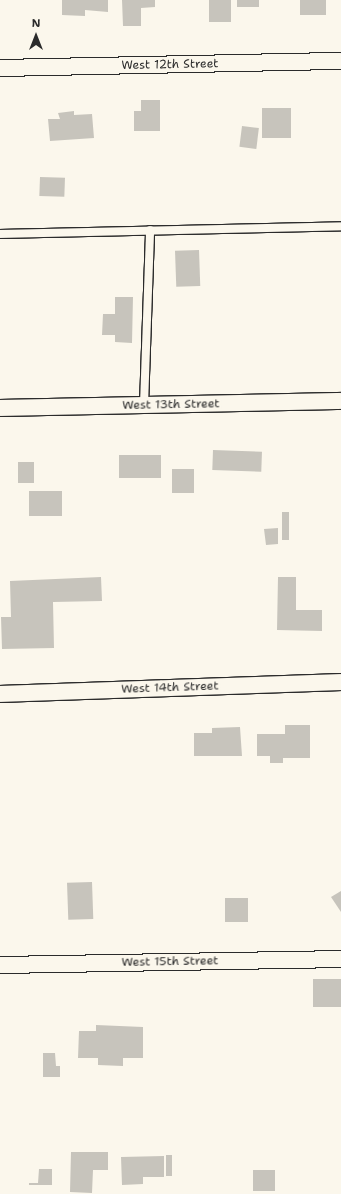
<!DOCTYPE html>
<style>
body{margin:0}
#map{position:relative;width:341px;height:1194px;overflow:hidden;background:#fbf7ec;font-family:"Shantell Sans",sans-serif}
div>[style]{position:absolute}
.building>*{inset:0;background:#c7c4bc;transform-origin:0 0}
.roads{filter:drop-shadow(1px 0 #2b2b2b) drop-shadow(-1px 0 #2b2b2b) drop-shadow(0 1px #2b2b2b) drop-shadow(0 -1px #2b2b2b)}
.lane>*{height:8px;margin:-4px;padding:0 4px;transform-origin:4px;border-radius:4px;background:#fbf7ec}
.street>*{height:16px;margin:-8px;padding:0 8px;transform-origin:8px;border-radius:8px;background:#fbf7ec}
span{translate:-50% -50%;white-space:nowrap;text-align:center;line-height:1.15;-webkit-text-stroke:4px #fbf7ec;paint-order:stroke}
.street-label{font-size:12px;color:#2b2b2b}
.north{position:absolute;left:16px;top:16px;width:40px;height:40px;-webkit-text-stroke:3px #fbf7ec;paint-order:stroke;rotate:0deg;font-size:11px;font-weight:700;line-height:16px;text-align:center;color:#2b2b2b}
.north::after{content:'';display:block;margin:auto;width:14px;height:18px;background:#2b2b2b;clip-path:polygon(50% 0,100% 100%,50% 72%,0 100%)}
</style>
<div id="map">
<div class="building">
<div style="clip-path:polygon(62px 0,108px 0,108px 12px,85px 10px,85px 16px,62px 15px)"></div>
<div style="clip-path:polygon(122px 0,155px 0,155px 7px,141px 8px,141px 26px,123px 26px)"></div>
<div style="left:209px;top:0;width:22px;height:22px"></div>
<div style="left:237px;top:0;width:22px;height:7px"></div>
<div style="left:300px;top:0;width:26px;height:15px"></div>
<div style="clip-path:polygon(141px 100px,160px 100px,160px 131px,134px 131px,134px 111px,141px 111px)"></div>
<div style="left:262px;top:108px;width:29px;height:30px"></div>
<div style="clip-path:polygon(74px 111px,74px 115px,92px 114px,94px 138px,50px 141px,48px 119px,60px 119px,58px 113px)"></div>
<div style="left:242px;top:126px;width:17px;height:21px;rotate:7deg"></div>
<div style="left:40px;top:177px;width:25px;height:19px;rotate:2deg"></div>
<div style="left:199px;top:250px;width:36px;height:24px;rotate:88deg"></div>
<div style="clip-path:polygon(115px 297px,133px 297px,132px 343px,115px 342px,115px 335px,102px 335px,103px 314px,115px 314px)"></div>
<div style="left:213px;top:450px;width:49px;height:20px;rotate:2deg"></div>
<div style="left:161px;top:455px;width:23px;height:42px;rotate:90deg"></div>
<div style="left:18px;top:462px;width:16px;height:21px"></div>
<div style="left:172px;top:469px;width:22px;height:24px"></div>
<div style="left:62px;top:491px;width:25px;height:33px;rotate:90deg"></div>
<div style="left:282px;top:512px;width:7px;height:28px"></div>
<div style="clip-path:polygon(278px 528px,278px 544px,266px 545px,264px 529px)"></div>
<div style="clip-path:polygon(101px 577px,102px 601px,53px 602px,54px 648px,2px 649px,1px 617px,11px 617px,10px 581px)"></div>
<div style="clip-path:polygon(278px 577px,296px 577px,296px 610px,322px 610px,322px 631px,277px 630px)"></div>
<div style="clip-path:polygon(285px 725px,310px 725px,310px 758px,283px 758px,283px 763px,270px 763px,270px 756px,257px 756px,257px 734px,285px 734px)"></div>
<div style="clip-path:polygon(240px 727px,242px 756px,194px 756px,194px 733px,212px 733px,212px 728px)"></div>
<div style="left:92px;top:882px;width:37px;height:25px;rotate:88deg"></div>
<div style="clip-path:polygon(341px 891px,341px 912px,331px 897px)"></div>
<div style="left:225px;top:898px;width:23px;height:24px"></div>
<div style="left:341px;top:979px;width:28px;height:28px;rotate:90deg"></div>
<div style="clip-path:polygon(96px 1025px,143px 1027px,143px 1058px,123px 1058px,123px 1066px,98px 1065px,98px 1058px,78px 1058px,79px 1031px,96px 1031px)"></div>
<div style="clip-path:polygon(43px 1053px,55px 1053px,56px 1066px,60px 1066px,60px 1077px,43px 1077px)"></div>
<div style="clip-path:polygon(71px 1152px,108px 1152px,108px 1170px,93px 1170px,92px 1193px,70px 1192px)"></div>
<div style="left:172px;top:1155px;width:21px;height:6px;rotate:90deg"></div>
<div style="clip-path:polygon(164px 1156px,164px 1177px,143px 1177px,143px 1184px,122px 1185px,121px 1157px)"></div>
<div style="clip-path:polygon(39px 1169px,52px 1169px,52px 1185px,29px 1185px,29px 1183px,38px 1183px)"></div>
<div style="left:253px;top:1170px;width:22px;height:21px"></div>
</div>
<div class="roads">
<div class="lane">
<div style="left:0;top:234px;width:341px;rotate:-1.3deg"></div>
<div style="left:144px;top:405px;width:175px;rotate:-88deg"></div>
</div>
<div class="street">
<div style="left:0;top:68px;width:341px;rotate:-1.2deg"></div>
<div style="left:0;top:408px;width:341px;rotate:-1.2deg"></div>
<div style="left:0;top:694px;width:341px;rotate:-2deg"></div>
<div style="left:0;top:965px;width:341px;rotate:-1deg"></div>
</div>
</div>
<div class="street-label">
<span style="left:170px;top:65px;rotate:-1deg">West 12th Street</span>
<span style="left:171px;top:405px;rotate:-1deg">West 13th Street</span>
<span style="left:170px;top:688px;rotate:-2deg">West 14th Street</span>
<span style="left:170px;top:962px;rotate:-1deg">West 15th Street</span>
</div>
<div class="north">N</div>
</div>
